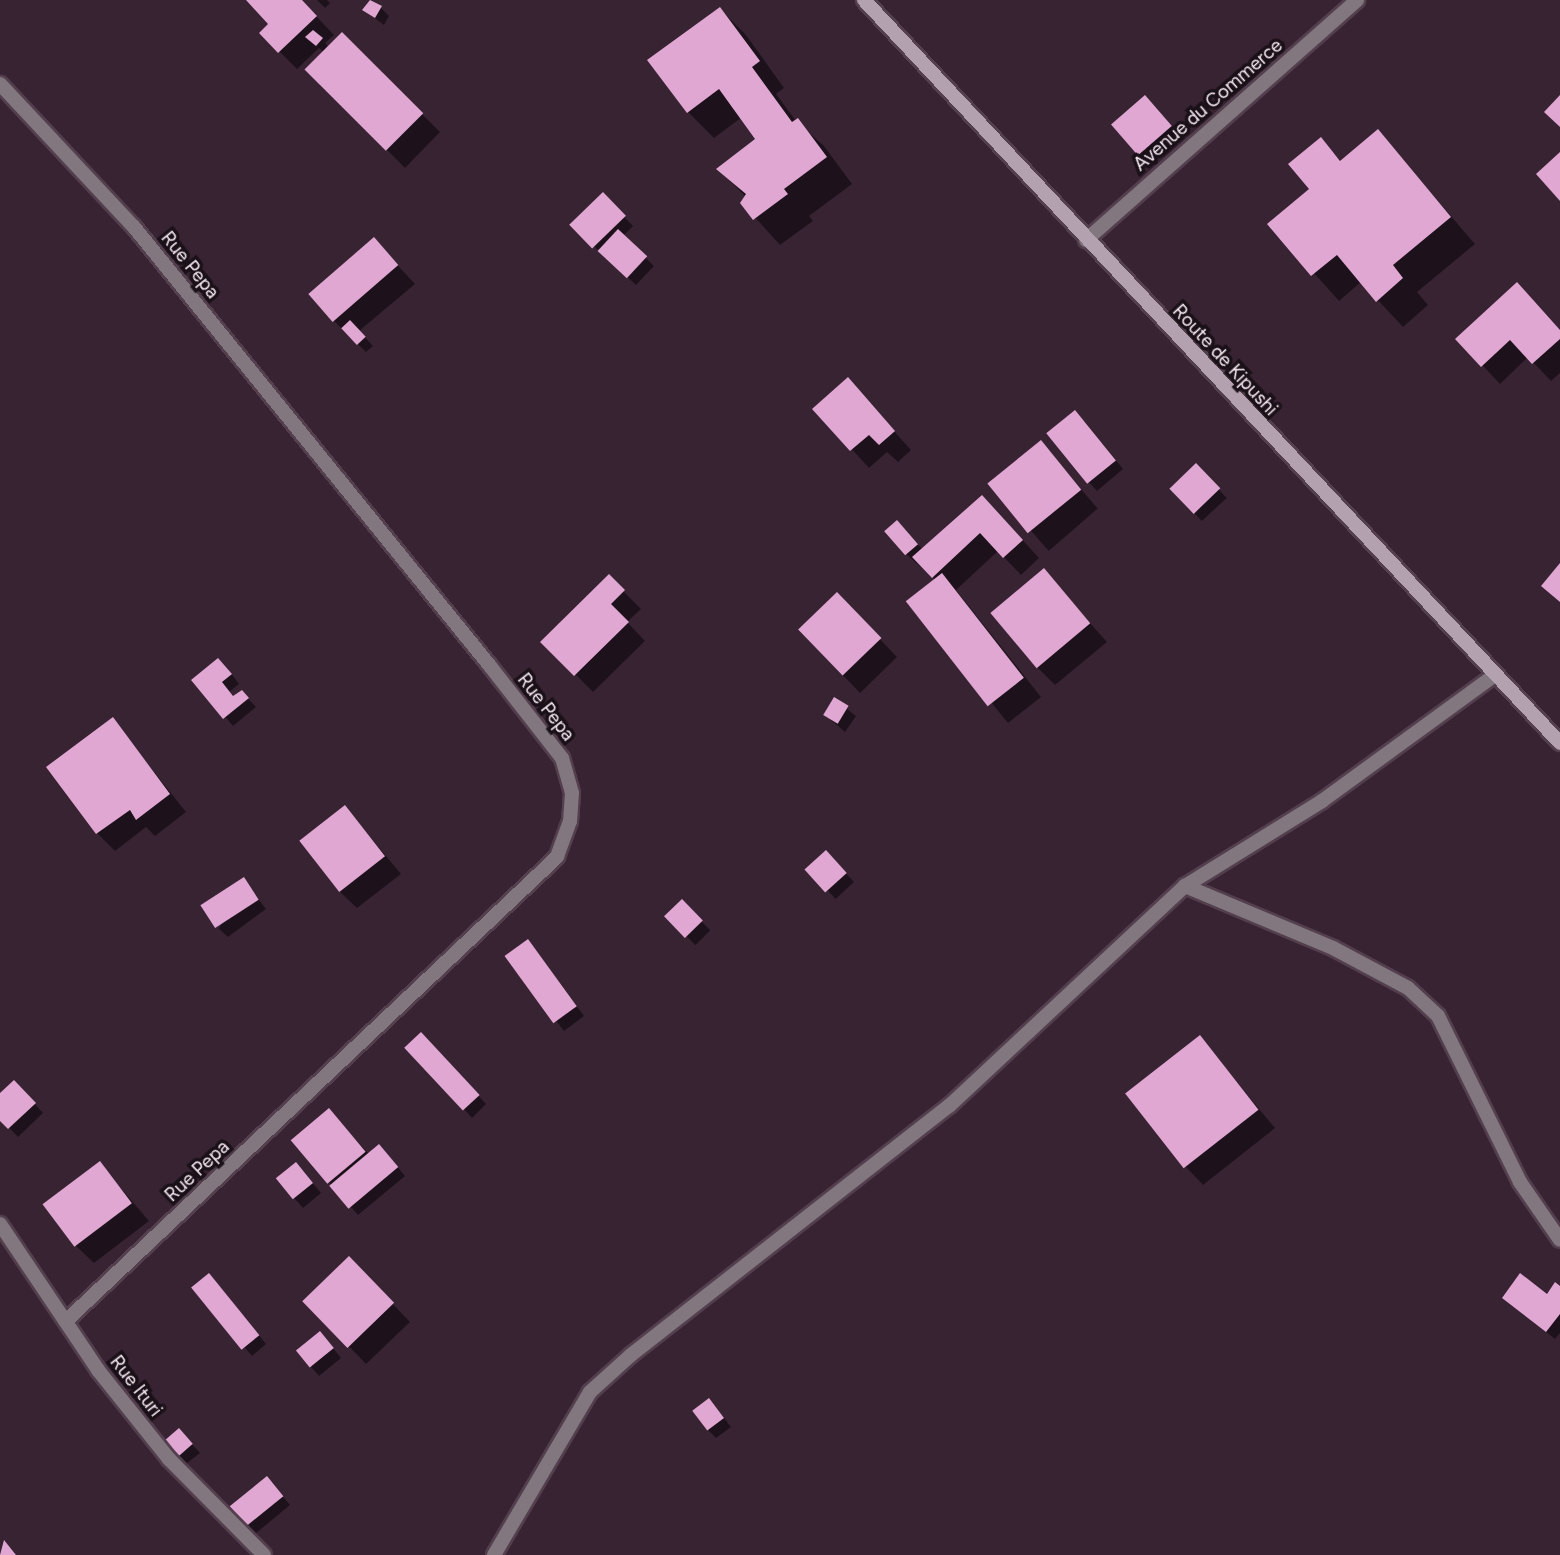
<!DOCTYPE html>
<style>
body{margin:0}
#map{position:relative;width:1560px;height:1555px;overflow:hidden;background:#382333;font-family:Figtree,sans-serif}
div>[style]{position:absolute}
.shadow>*{inset:0;background:#0007;transform-origin:0 0}
.building>*{inset:0;background:#e0a7d2;transform-origin:0 0}
.roads{filter:drop-shadow(2px 0 #533f4e) drop-shadow(-2px 0 #533f4e) drop-shadow(0 2px #533f4e) drop-shadow(0 -2px #533f4e)}
.minor>*{height:14px;margin:-7px;padding:0 7px;transform-origin:7px;border-radius:7px;background:#82777f}
.secondary>*{height:14px;margin:-7px;padding:0 7px;transform-origin:7px;border-radius:7px;background:#b4a1af}
span{translate:-50% -50%;white-space:nowrap;text-align:center;line-height:1.15;-webkit-text-stroke:7px #1a1017;paint-order:stroke}
.street-label{font-size:19px;color:#f7e9f3}
</style>
<div id="map">
<div class="shadow">
<div style="clip-path:polygon(248px 0,301px 0,334px 35px,325px 43px,330px 48px,342px 35px,440px 132px,405px 168px,308px 70px,325px 53px,319px 48px,297px 69px,261px 33px,271px 24px)"></div>
<div style="clip-path:polygon(317px 0,327px 0,330px 3px,325px 8px)"></div>
<div style="clip-path:polygon(381px 8px,389px 16px,384px 25px,364px 10px)"></div>
<div style="clip-path:polygon(720px 9px,746px 35px,784px 88px,776px 94px,796px 121px,824px 146px,852px 184px,809px 216px,813px 221px,780px 245px,742px 203px,746px 197px,718px 169px,758px 139px,742px 117px,714px 138px,688px 112px)"></div>
<div style="clip-path:polygon(1154px 105px,1179px 136px,1146px 164px,1113px 125px)"></div>
<div style="clip-path:polygon(1378px 132px,1475px 244px,1417px 292px,1428px 305px,1403px 327px,1361px 282px,1339px 301px,1270px 224px,1312px 189px,1320px 140px,1342px 162px)"></div>
<div style="clip-path:polygon(603px 195px,633px 226px,623px 236px,654px 266px,636px 285px,571px 225px)"></div>
<div style="clip-path:polygon(374px 240px,415px 284px,359px 331px,373px 346px,366px 352px,333px 320px)"></div>
<div style="clip-path:polygon(1560px 330px,1560px 373px,1551px 381px,1528px 357px,1500px 384px,1458px 339px)"></div>
<div style="clip-path:polygon(848px 380px,911px 450px,898px 462px,887px 452px,869px 468px,815px 409px)"></div>
<div style="clip-path:polygon(1084px 421px,1123px 469px,1097px 491px,1089px 482px)"></div>
<div style="left:1040px;top:442px;width:88px;height:65px;rotate:49deg"></div>
<div style="left:1196px;top:465px;width:45px;height:34px;rotate:47deg"></div>
<div style="clip-path:polygon(999px 514px,1039px 558px,1021px 575px,998px 551px,956px 590px,1041px 697px,1008px 723px,909px 602px,936px 580px,906px 554px,905px 530px,923px 550px)"></div>
<div style="clip-path:polygon(1044px 571px,1107px 642px,1055px 685px,1037px 667px)"></div>
<div style="clip-path:polygon(609px 577px,641px 609px,627px 622px,645px 641px,593px 692px,543px 642px)"></div>
<div style="clip-path:polygon(854px 612px,897px 657px,860px 693px,799px 629px)"></div>
<div style="clip-path:polygon(227px 668px,239px 684px,229px 692px,234px 698px,242px 692px,256px 707px,233px 726px,194px 680px)"></div>
<div style="clip-path:polygon(834px 699px,856px 716px,845px 732px,824px 714px)"></div>
<div style="clip-path:polygon(112px 719px,186px 812px,155px 836px,146px 827px,115px 851px,97px 833px)"></div>
<div style="clip-path:polygon(345px 807px,401px 874px,357px 908px,339px 891px)"></div>
<div style="left:826px;top:852px;width:41px;height:25px;rotate:47deg"></div>
<div style="clip-path:polygon(243px 879px,266px 909px,228px 937px,219px 929px)"></div>
<div style="left:682px;top:902px;width:40px;height:21px;rotate:45deg"></div>
<div style="clip-path:polygon(536px 950px,584px 1016px,564px 1031px,507px 957px)"></div>
<div style="clip-path:polygon(1200px 1038px,1275px 1128px,1203px 1185px,1186px 1167px)"></div>
<div style="clip-path:polygon(430px 1043px,486px 1104px,472px 1118px,464px 1109px)"></div>
<div style="clip-path:polygon(22px 1090px,43px 1113px,18px 1137px,0 1118px,0 1096px)"></div>
<div style="clip-path:polygon(329px 1111px,369px 1154px,387px 1154px,405px 1176px,358px 1215px,329px 1182px)"></div>
<div style="clip-path:polygon(100px 1164px,149px 1221px,94px 1263px,76px 1246px)"></div>
<div style="clip-path:polygon(304px 1173px,321px 1193px,303px 1208px,278px 1180px)"></div>
<div style="clip-path:polygon(366px 1276px,410px 1322px,366px 1364px,305px 1301px)"></div>
<div style="clip-path:polygon(217px 1284px,266px 1344px,252px 1356px,194px 1288px)"></div>
<div style="clip-path:polygon(1560px 1288px,1560px 1333px,1555px 1339px,1504px 1298px,1547px 1297px)"></div>
<div style="clip-path:polygon(328px 1342px,341px 1358px,319px 1376px,311px 1367px)"></div>
<div style="clip-path:polygon(717px 1409px,731px 1427px,716px 1438px,708px 1430px)"></div>
<div style="clip-path:polygon(187px 1439px,200px 1453px,186px 1464px,165px 1441px)"></div>
<div style="clip-path:polygon(275px 1487px,290px 1505px,255px 1534px,247px 1525px)"></div>
</div>
<div class="building">
<div style="clip-path:polygon(246px 0,302px 0,317px 16px,278px 53px,259px 33px,268px 24px)"></div>
<div style="clip-path:polygon(370px 0,382px 6px,375px 18px,362px 10px)"></div>
<div style="clip-path:polygon(720px 7px,760px 61px,752px 67px,792px 122px,798px 118px,827px 157px,784px 189px,788px 194px,753px 220px,740px 203px,746px 194px,716px 169px,755px 139px,719px 89px,687px 113px,647px 60px)"></div>
<div style="clip-path:polygon(313px 30px,323px 38px,316px 46px,305px 37px)"></div>
<div style="left:342px;top:32px;width:115px;height:53px;rotate:45deg"></div>
<div style="left:1145px;top:95px;width:41px;height:45px;rotate:49deg"></div>
<div style="clip-path:polygon(1560px 95px,1560px 127px,1544px 112px)"></div>
<div style="clip-path:polygon(1378px 129px,1451px 217px,1393px 265px,1403px 278px,1376px 302px,1337px 255px,1311px 276px,1267px 224px,1309px 189px,1288px 164px,1321px 137px,1340px 161px)"></div>
<div style="clip-path:polygon(1560px 152px,1560px 201px,1536px 174px)"></div>
<div style="left:603px;top:192px;width:33px;height:47px;rotate:46deg"></div>
<div style="left:618px;top:229px;width:40px;height:30px;rotate:43deg"></div>
<div style="left:374px;top:237px;width:37px;height:87px;rotate:49deg"></div>
<div style="clip-path:polygon(1517px 282px,1560px 330px,1560px 339px,1532px 364px,1510px 340px,1481px 367px,1455px 339px)"></div>
<div style="left:350px;top:320px;width:23px;height:12px;rotate:47deg"></div>
<div style="clip-path:polygon(848px 377px,895px 431px,879px 445px,869px 435px,850px 451px,812px 409px)"></div>
<div style="left:1075px;top:410px;width:65px;height:37px;rotate:51deg"></div>
<div style="left:1041px;top:440px;width:64px;height:69px;rotate:51deg"></div>
<div style="left:1196px;top:463px;width:35px;height:37px;rotate:46deg"></div>
<div style="clip-path:polygon(982px 495px,1023px 540px,1003px 558px,980px 533px,932px 578px,912px 557px)"></div>
<div style="left:897px;top:520px;width:32px;height:17px;rotate:49deg"></div>
<div style="clip-path:polygon(1560px 563px,1560px 602px,1541px 586px)"></div>
<div style="left:1044px;top:568px;width:72px;height:70px;rotate:50deg"></div>
<div style="left:942px;top:573px;width:133px;height:46px;rotate:52deg"></div>
<div style="clip-path:polygon(609px 574px,625px 590px,611px 604px,629px 622px,574px 676px,540px 642px)"></div>
<div style="left:837px;top:592px;width:64px;height:54px;rotate:46deg"></div>
<div style="clip-path:polygon(218px 658px,232px 674px,222px 682px,233px 696px,242px 690px,249px 698px,223px 719px,191px 680px)"></div>
<div style="left:834px;top:697px;width:17px;height:21px;rotate:31deg"></div>
<div style="clip-path:polygon(113px 717px,170px 794px,136px 820px,130px 810px,96px 834px,46px 767px)"></div>
<div style="left:345px;top:805px;width:65px;height:58px;rotate:52deg"></div>
<div style="left:826px;top:850px;width:31px;height:29px;rotate:48deg"></div>
<div style="left:244px;top:877px;width:27px;height:52px;rotate:57deg"></div>
<div style="left:682px;top:899px;width:30px;height:25px;rotate:46deg"></div>
<div style="left:528px;top:939px;width:83px;height:29px;rotate:54deg"></div>
<div style="left:421px;top:1032px;width:86px;height:23px;rotate:47deg"></div>
<div style="left:1200px;top:1035px;width:95px;height:95px;rotate:52deg"></div>
<div style="clip-path:polygon(14px 1080px,36px 1103px,8px 1129px,0 1121px,0 1093px)"></div>
<div style="left:329px;top:1108px;width:57px;height:50px;rotate:50deg"></div>
<div style="left:379px;top:1144px;width:30px;height:65px;rotate:50deg"></div>
<div style="left:100px;top:1161px;width:53px;height:72px;rotate:53deg"></div>
<div style="left:296px;top:1162px;width:27px;height:26px;rotate:51deg"></div>
<div style="left:349px;top:1256px;width:65px;height:65px;rotate:46deg"></div>
<div style="left:209px;top:1273px;width:80px;height:23px;rotate:51deg"></div>
<div style="clip-path:polygon(1520px 1273px,1547px 1294px,1555px 1282px,1560px 1286px,1560px 1314px,1546px 1332px,1502px 1298px)"></div>
<div style="left:320px;top:1331px;width:22px;height:31px;rotate:51deg"></div>
<div style="left:709px;top:1398px;width:25px;height:21px;rotate:53deg"></div>
<div style="left:179px;top:1428px;width:21px;height:21px;rotate:49deg"></div>
<div style="left:267px;top:1476px;width:26px;height:48px;rotate:51deg"></div>
<div style="clip-path:polygon(4px 1540px,16px 1555px,0 1555px)"></div>
</div>
<div class="roads">
<div class="minor">
<div style="left:0;top:84px;width:196px;rotate:46.9deg"></div>
<div style="left:134px;top:227px;width:565px;rotate:50.96deg"></div>
<div style="left:490px;top:666px;width:117px;rotate:52deg"></div>
<div style="left:562px;top:758px;width:36px;rotate:74deg"></div>
<div style="left:572px;top:793px;width:28px;rotate:94deg"></div>
<div style="left:570px;top:821px;width:38px;rotate:110deg"></div>
<div style="left:557px;top:857px;width:676px;rotate:136.62deg"></div>
<div style="left:1086px;top:240px;width:362px;rotate:-41.5deg"></div>
<div style="left:1185px;top:886px;width:160px;rotate:22.7deg"></div>
<div style="left:1333px;top:948px;width:85px;rotate:28.1deg"></div>
<div style="left:1408px;top:988px;width:41px;rotate:43deg"></div>
<div style="left:1438px;top:1016px;width:185px;rotate:63.7deg"></div>
<div style="left:1520px;top:1182px;width:70px;rotate:55.4deg"></div>
<div style="left:0;top:1224px;width:176px;rotate:56.1deg"></div>
<div style="left:98px;top:1370px;width:114px;rotate:51.4deg"></div>
<div style="left:169px;top:1459px;width:135px;rotate:45.3deg"></div>
<div style="left:494px;top:1555px;width:189px;rotate:-59.5deg"></div>
<div style="left:590px;top:1392px;width:55px;rotate:-42.1deg"></div>
<div style="left:631px;top:1355px;width:404px;rotate:-38.1deg"></div>
<div style="left:949px;top:1106px;width:323px;rotate:-43deg"></div>
<div style="left:1185px;top:886px;width:161px;rotate:-31.8deg"></div>
<div style="left:1322px;top:801px;width:214px;rotate:-36.1deg"></div>
</div>
<div class="secondary">
<div style="left:864px;top:0;width:1018px;rotate:46.87deg"></div>
</div>
</div>
<div class="street-label">
<span style="left:1208px;top:105px;rotate:-41deg">Avenue du Commerce</span>
<span style="left:190px;top:265px;rotate:51deg">Rue Pepa</span>
<span style="left:1225px;top:360px;rotate:47deg">Route de Kipushi</span>
<span style="left:546px;top:707px;rotate:52deg">Rue Pepa</span>
<span style="left:197px;top:1171px;rotate:-43deg">Rue Pepa</span>
<span style="left:136px;top:1386px;rotate:52deg">Rue Ituri</span>
</div>
</div>
